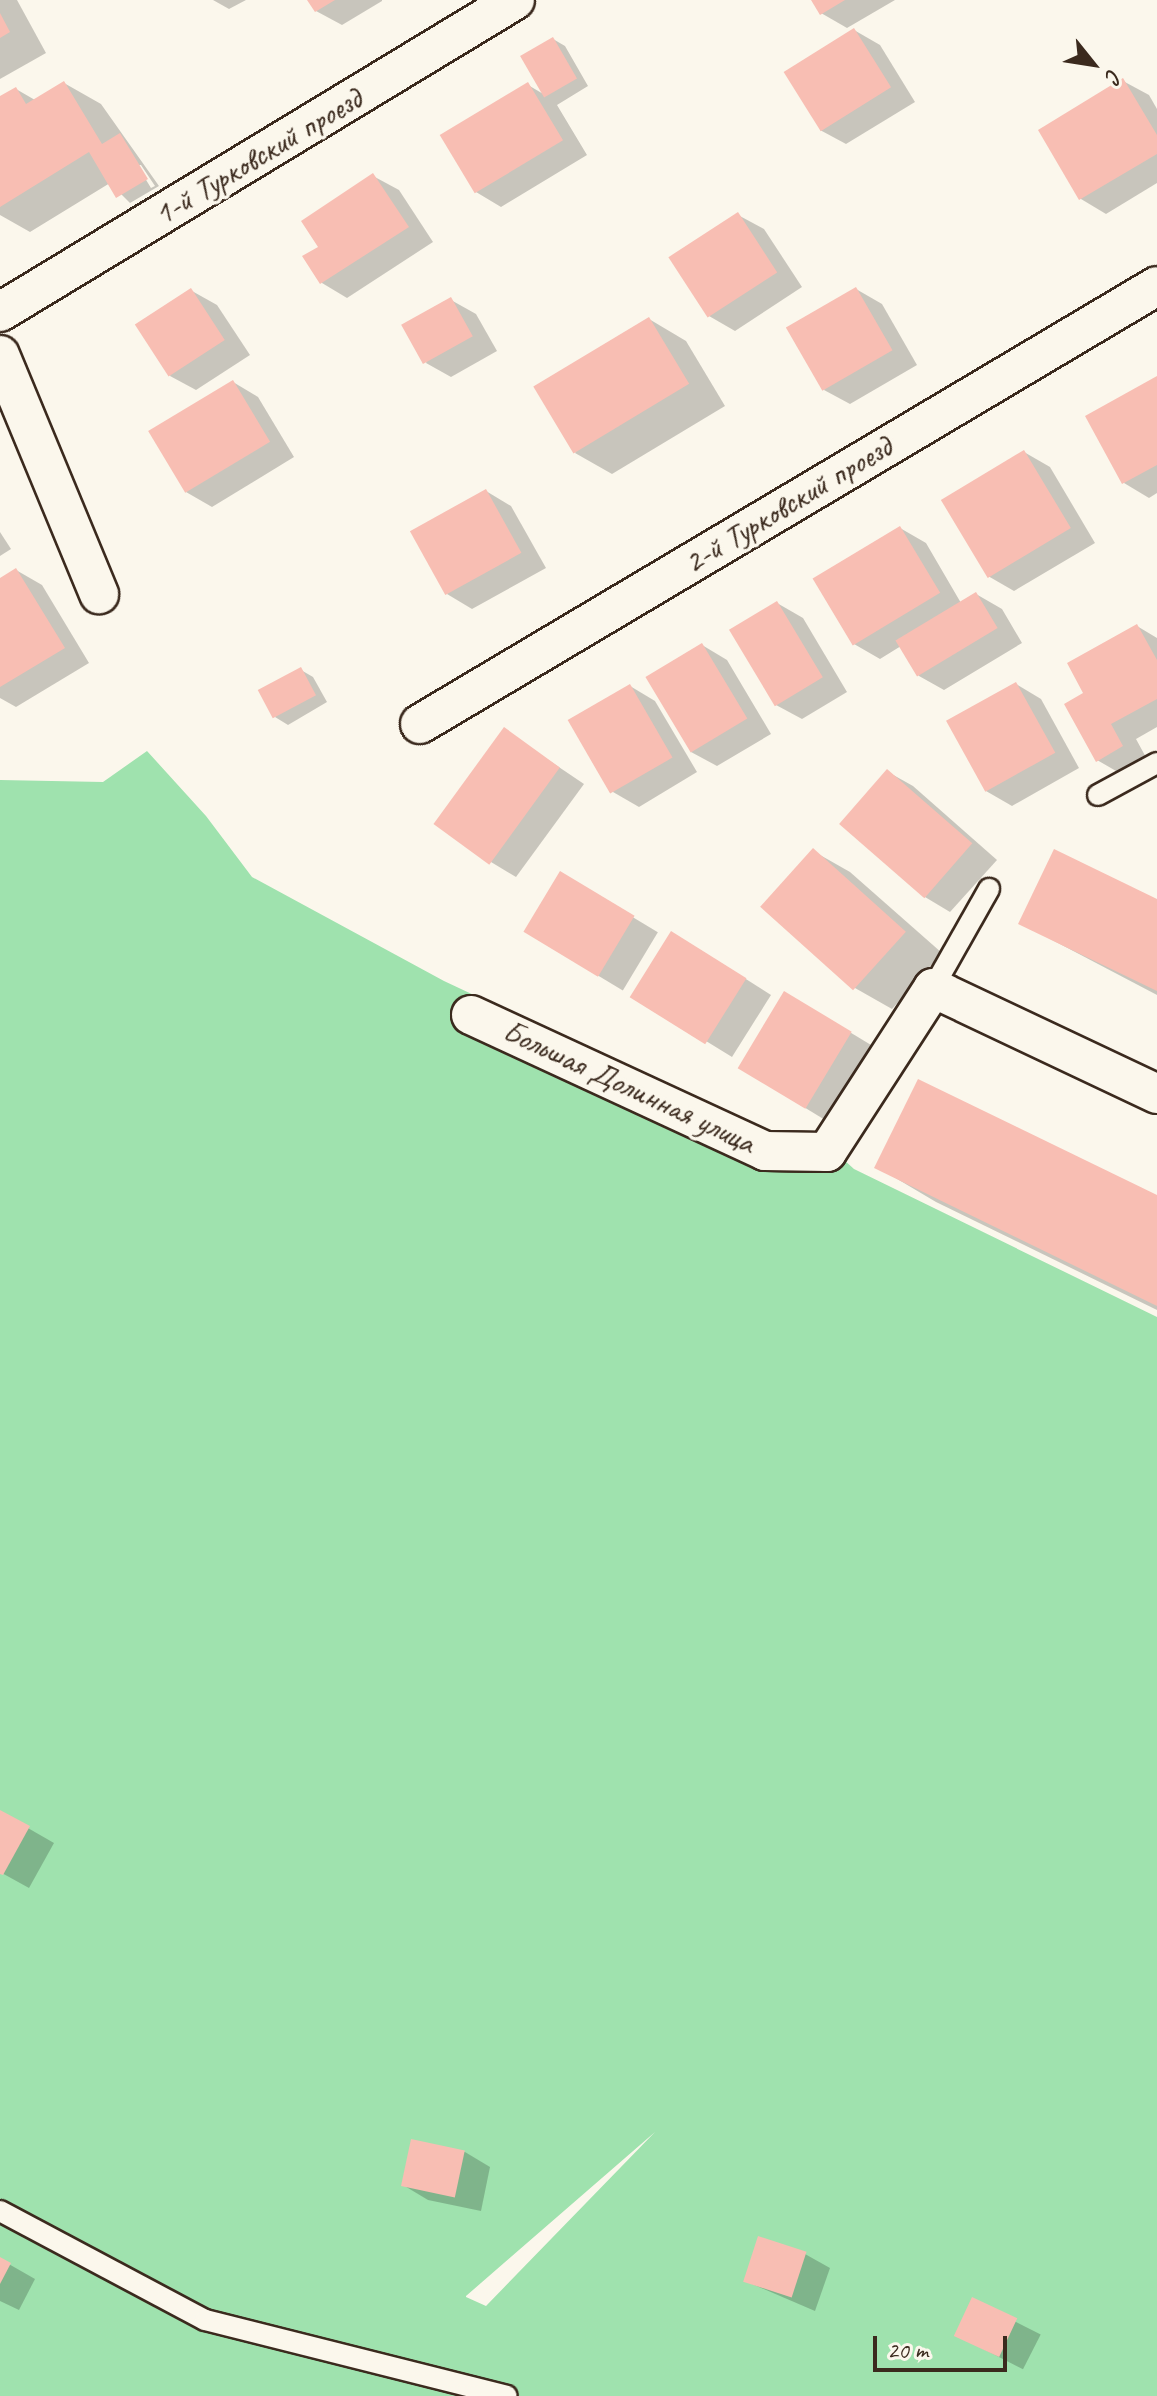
<!DOCTYPE html>
<meta charset="utf-8">
<style>
body{margin:0}
#map{position:relative;width:1157px;height:2396px;overflow:hidden;background:#fbf7ec;font-family:Caveat,sans-serif}
div>[style]{position:absolute}
.green>*{inset:0;background:#9fe2ae}
.shadow>*{inset:0;background:#0003;transform-origin:0 0}
.building>*{inset:0;background:#f8beb3;transform-origin:0 0}
.roads{filter:drop-shadow(2px 0 #3b2a1e) drop-shadow(-2px 0 #3b2a1e) drop-shadow(0 2px #3b2a1e) drop-shadow(0 -2px #3b2a1e)}
.service>*{height:20px;margin:-10px;padding:0 10px;transform-origin:10px;border-radius:10px;background:#fbf7ec}
.minor>*{height:38px;margin:-19px;padding:0 19px;transform-origin:19px;border-radius:19px;background:#fbf7ec}
span{translate:-50% -50%;white-space:nowrap;text-align:center;line-height:1.15;-webkit-text-stroke:7px #fbf7ec;paint-order:stroke}
.street-label{font-size:32px;color:#3b2a1e}
.north{position:absolute;left:1053px;top:24px;width:80px;height:80px;-webkit-text-stroke:6px #fbf7ec;paint-order:stroke;rotate:120deg;font-size:22px;font-weight:700;line-height:32px;text-align:center;color:#3b2a1e}
.north::after{content:'';display:block;margin:auto;width:28px;height:36px;background:#3b2a1e;clip-path:polygon(50% 0,100% 100%,50% 72%,0 100%)}
.scale{position:absolute;left:873px;top:2336px;width:134px;height:36px;box-sizing:border-box;border:4px solid #3b2a1e;border-top:0;padding-left:10px;font-size:24px;line-height:28px;white-space:nowrap;color:#3b2a1e;-webkit-text-stroke:6px #fbf7ec;paint-order:stroke}
</style>
<div id="map">
<div class="green">
<div style="clip-path:polygon(evenodd,147px 751px,206px 816px,252px 877px,444px 981px,763px 1131px,813px 1132px,854px 1169px,1157px 1317px,1157px 2396px,0 2396px,0 780px,103px 782px,147px 751px,655px 2132px,486px 2306px,466px 2297px,466px 2296px,655px 2132px)"></div>
</div>
<div class="shadow">
<div style="clip-path:polygon(0 0,17px 0,46px 53px,0 79px)"></div>
<div style="clip-path:polygon(213px 0,246px 0,229px 9px)"></div>
<div style="clip-path:polygon(310px 0,382px 0,382px 1px,342px 25px,316px 11px)"></div>
<div style="clip-path:polygon(814px 0,895px 0,847px 28px,821px 13px)"></div>
<div style="clip-path:polygon(854px 30px,880px 45px,915px 102px,846px 144px,820px 130px)"></div>
<div style="clip-path:polygon(553px 39px,565px 46px,588px 86px,557px 105px,587px 155px,501px 207px,476px 192px,528px 85px,545px 95px)"></div>
<div style="clip-path:polygon(1123px 81px,1149px 95px,1157px 109px,1157px 183px,1106px 214px,1081px 199px,1040px 130px)"></div>
<div style="clip-path:polygon(evenodd,64px 83px,101px 104px,159px 186px,130px 203px,110px 183px,30px 232px,0 215px,0 99px,16px 89px,35px 100px,64px 83px,137px 165px,141px 165px,155px 186px,151px 188px,137px 165px)"></div>
<div style="clip-path:polygon(373px 176px,399px 190px,433px 242px,347px 298px,322px 283px,321px 247px)"></div>
<div style="clip-path:polygon(738px 215px,764px 229px,802px 287px,735px 331px,709px 316px)"></div>
<div style="clip-path:polygon(856px 289px,882px 304px,917px 365px,850px 404px,824px 390px)"></div>
<div style="clip-path:polygon(192px 291px,217px 305px,250px 355px,196px 390px,170px 376px)"></div>
<div style="clip-path:polygon(451px 300px,476px 314px,497px 351px,451px 377px,426px 363px)"></div>
<div style="clip-path:polygon(649px 319px,686px 341px,725px 406px,612px 474px,575px 453px)"></div>
<div style="clip-path:polygon(1157px 379px,1157px 493px,1149px 498px,1124px 483px)"></div>
<div style="clip-path:polygon(233px 382px,258px 397px,294px 457px,212px 507px,186px 492px)"></div>
<div style="clip-path:polygon(1024px 452px,1050px 467px,1095px 543px,1014px 591px,988px 576px)"></div>
<div style="clip-path:polygon(486px 491px,511px 506px,546px 568px,472px 609px,447px 594px)"></div>
<div style="clip-path:polygon(900px 528px,926px 543px,961px 603px,976px 594px,1002px 609px,1022px 643px,944px 690px,919px 676px,901px 646px,880px 659px,854px 644px)"></div>
<div style="clip-path:polygon(0 532px,11px 549px,0 556px)"></div>
<div style="clip-path:polygon(16px 570px,42px 585px,89px 663px,16px 707px,0 698px,0 580px)"></div>
<div style="clip-path:polygon(777px 603px,803px 618px,847px 692px,802px 719px,776px 705px)"></div>
<div style="clip-path:polygon(1137px 626px,1157px 638px,1157px 727px,1136px 739px,1148px 761px,1123px 775px,1097px 760px,1086px 693px)"></div>
<div style="clip-path:polygon(702px 645px,727px 660px,771px 734px,717px 766px,691px 752px)"></div>
<div style="clip-path:polygon(301px 670px,313px 677px,327px 702px,288px 725px,275px 717px)"></div>
<div style="clip-path:polygon(1016px 684px,1041px 699px,1079px 768px,1012px 806px,986px 791px)"></div>
<div style="clip-path:polygon(630px 686px,655px 701px,697px 772px,639px 807px,613px 792px)"></div>
<div style="clip-path:polygon(504px 730px,584px 784px,516px 877px,491px 862px)"></div>
<div style="clip-path:polygon(888px 772px,913px 786px,997px 860px,950px 912px,925px 897px)"></div>
<div style="clip-path:polygon(813px 851px,850px 872px,942px 953px,892px 1009px,855px 988px,764px 907px)"></div>
<div style="left:561px;top:874px;width:113px;height:68px;rotate:31deg"></div>
<div style="clip-path:polygon(1157px 901px,1157px 995px,1020px 923px)"></div>
<div style="clip-path:polygon(697px 948px,771px 995px,732px 1057px,633px 996px)"></div>
<div style="clip-path:polygon(810px 1008px,876px 1048px,830px 1123px,740px 1068px)"></div>
<div style="clip-path:polygon(877px 1167px,1157px 1198px,1157px 1310px,936px 1202px)"></div>
<div style="clip-path:polygon(0 1812px,54px 1843px,29px 1888px,0 1872px)"></div>
<div style="clip-path:polygon(412px 2142px,465px 2152px,490px 2167px,481px 2211px,428px 2200px,403px 2185px)"></div>
<div style="clip-path:polygon(805px 2254px,830px 2268px,815px 2311px,745px 2281px)"></div>
<div style="clip-path:polygon(0 2259px,35px 2279px,19px 2310px,0 2301px)"></div>
<div style="left:973px;top:2300px;width:76px;height:39px;rotate:27deg"></div>
</div>
<div class="building">
<div style="clip-path:polygon(307px 0,335px 0,315px 12px)"></div>
<div style="clip-path:polygon(811px 0,845px 0,820px 15px)"></div>
<div style="clip-path:polygon(0 13px,10px 32px,0 38px)"></div>
<div style="left:854px;top:28px;width:70px;height:83px;rotate:58deg"></div>
<div style="left:553px;top:37px;width:48px;height:38px;rotate:60deg"></div>
<div style="clip-path:polygon(1123px 78px,1157px 135px,1157px 154px,1079px 200px,1038px 130px)"></div>
<div style="clip-path:polygon(64px 81px,102px 144px,120px 133px,148px 179px,116px 198px,89px 152px,0 207px,0 96px,16px 87px,26px 104px)"></div>
<div style="left:528px;top:82px;width:68px;height:103px;rotate:59deg"></div>
<div style="clip-path:polygon(373px 173px,409px 227px,320px 284px,302px 256px,318px 247px,301px 221px)"></div>
<div style="left:738px;top:212px;width:72px;height:83px;rotate:57deg"></div>
<div style="left:856px;top:287px;width:73px;height:81px;rotate:60deg"></div>
<div style="left:191px;top:288px;width:62px;height:67px;rotate:57deg"></div>
<div style="left:451px;top:297px;width:45px;height:57px;rotate:61deg"></div>
<div style="left:649px;top:317px;width:78px;height:135px;rotate:59deg"></div>
<div style="clip-path:polygon(1157px 376px,1157px 465px,1122px 484px,1085px 416px)"></div>
<div style="left:233px;top:380px;width:72px;height:99px;rotate:59deg"></div>
<div style="left:1024px;top:450px;width:91px;height:97px;rotate:59deg"></div>
<div style="left:486px;top:489px;width:73px;height:87px;rotate:61deg"></div>
<div style="left:900px;top:526px;width:78px;height:102px;rotate:59deg"></div>
<div style="clip-path:polygon(16px 568px,65px 648px,0 687px,0 578px)"></div>
<div style="left:976px;top:592px;width:42px;height:94px;rotate:59deg"></div>
<div style="left:777px;top:601px;width:89px;height:56px;rotate:59deg"></div>
<div style="clip-path:polygon(1137px 624px,1157px 660px,1157px 699px,1111px 724px,1123px 746px,1096px 762px,1064px 704px,1083px 693px,1067px 663px)"></div>
<div style="left:702px;top:643px;width:88px;height:66px;rotate:59deg"></div>
<div style="left:301px;top:667px;width:32px;height:49px;rotate:62deg"></div>
<div style="left:1016px;top:682px;width:81px;height:80px;rotate:61deg"></div>
<div style="left:630px;top:684px;width:85px;height:72px;rotate:60deg"></div>
<div style="left:504px;top:727px;width:69px;height:120px;rotate:36deg"></div>
<div style="left:887px;top:769px;width:113px;height:73px;rotate:41deg"></div>
<div style="left:813px;top:848px;width:125px;height:79px;rotate:42deg"></div>
<div style="clip-path:polygon(1054px 849px,1157px 899px,1157px 991px,1018px 924px)"></div>
<div style="left:560px;top:871px;width:87px;height:71px;rotate:31deg"></div>
<div style="left:671px;top:931px;width:89px;height:78px;rotate:32deg"></div>
<div style="left:784px;top:991px;width:79px;height:90px;rotate:31deg"></div>
<div style="clip-path:polygon(918px 1079px,1157px 1195px,1157px 1306px,874px 1168px)"></div>
<div style="clip-path:polygon(0 1810px,30px 1826px,3px 1875px,0 1874px)"></div>
<div style="left:411px;top:2139px;width:55px;height:48px;rotate:12deg"></div>
<div style="left:758px;top:2236px;width:51px;height:48px;rotate:18deg"></div>
<div style="clip-path:polygon(0 2257px,11px 2263px,0 2284px)"></div>
<div style="left:972px;top:2297px;width:50px;height:43px;rotate:25deg"></div>
</div>
<div class="roads">
<div class="service">
<div style="left:1098px;top:795px;width:67px;rotate:-28.5deg"></div>
<div style="left:933px;top:988px;width:114px;rotate:-60.5deg"></div>
<div style="left:0;top:2211px;width:232px;rotate:28deg"></div>
<div style="left:205px;top:2320px;width:311px;rotate:14.1deg"></div>
</div>
<div class="minor">
<div style="left:0;top:312px;width:602px;rotate:-31.21deg"></div>
<div style="left:0;top:355px;width:259px;rotate:67.5deg"></div>
<div style="left:420px;top:724px;width:857px;rotate:-30.72deg"></div>
<div style="left:471px;top:1015px;width:324px;rotate:24.8deg"></div>
<div style="left:765px;top:1151px;width:62px;rotate:0.9deg"></div>
<div style="left:827px;top:1152px;width:195px;rotate:-57.1deg"></div>
<div style="left:933px;top:988px;width:248px;rotate:25.3deg"></div>
</div>
</div>
<div class="street-label">
<span style="left:258px;top:157px;rotate:-31deg">1-й Турковский проезд</span>
<span style="left:788px;top:505px;rotate:-31deg">2-й Турковский проезд</span>
<span style="left:629px;top:1087px;rotate:25deg">Большая Долинная улица</span>
</div>
<div class="north">С</div>
<div class="scale">20 m</div>
</div>
